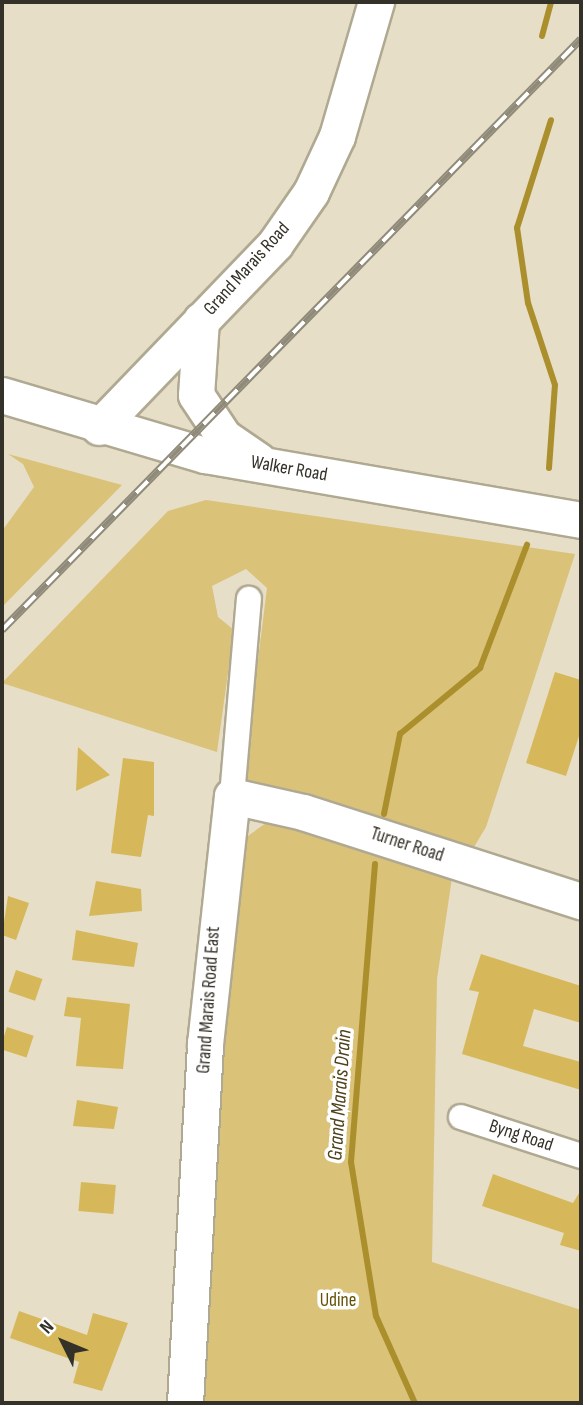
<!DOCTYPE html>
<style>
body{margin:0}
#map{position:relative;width:583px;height:1405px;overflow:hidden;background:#e6dec6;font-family:"Sofia Sans Condensed",sans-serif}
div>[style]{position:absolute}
.green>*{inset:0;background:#dac279}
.stream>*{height:6px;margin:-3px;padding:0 3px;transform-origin:3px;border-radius:3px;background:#ac8f2d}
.building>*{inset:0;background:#d6b85b;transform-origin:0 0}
.roads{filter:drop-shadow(2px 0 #b0a992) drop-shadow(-2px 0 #b0a992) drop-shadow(0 2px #b0a992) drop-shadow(0 -2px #b0a992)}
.street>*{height:24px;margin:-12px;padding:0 12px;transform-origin:12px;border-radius:12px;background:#fff}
.secondary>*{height:35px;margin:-17.5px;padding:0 17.5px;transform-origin:17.5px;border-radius:17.5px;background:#fff}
.rail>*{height:8px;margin-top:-4px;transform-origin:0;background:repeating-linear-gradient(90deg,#fff 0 16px,#8f8a79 0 32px);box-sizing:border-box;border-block:2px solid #8f8a79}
span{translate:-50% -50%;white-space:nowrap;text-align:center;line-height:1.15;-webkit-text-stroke:7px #fff;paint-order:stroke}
.street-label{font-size:19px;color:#343128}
.park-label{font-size:19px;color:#655105}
.water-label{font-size:21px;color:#4f421b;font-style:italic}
.frame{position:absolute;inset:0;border:4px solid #343128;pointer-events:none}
.north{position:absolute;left:28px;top:1307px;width:70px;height:70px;-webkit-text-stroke:5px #fff;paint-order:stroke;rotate:313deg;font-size:19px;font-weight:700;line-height:28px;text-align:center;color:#343128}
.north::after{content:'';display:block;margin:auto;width:24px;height:32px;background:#343128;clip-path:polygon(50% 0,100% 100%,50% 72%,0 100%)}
</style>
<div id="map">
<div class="green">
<div style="clip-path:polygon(8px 454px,122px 485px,2px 607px,2px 531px,34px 487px,23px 464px)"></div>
<div style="clip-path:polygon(206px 500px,575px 554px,486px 827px,471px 852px,249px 782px,244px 772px,267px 588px,246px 569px,212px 586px,218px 617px,234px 630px,217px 752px,2px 683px,168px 511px)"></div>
<div style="clip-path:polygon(266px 823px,297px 824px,453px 871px,437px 979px,432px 1262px,581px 1310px,581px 1403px,204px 1403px,223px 973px,235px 865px,245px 838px)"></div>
</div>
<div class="stream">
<div style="left:542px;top:36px;width:35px;rotate:-75deg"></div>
<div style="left:549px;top:468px;width:83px;rotate:-85.9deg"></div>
<div style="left:555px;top:385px;width:86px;rotate:-108.2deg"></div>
<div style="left:528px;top:303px;width:76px;rotate:-98.3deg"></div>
<div style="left:517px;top:228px;width:113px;rotate:-72.5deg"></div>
<div style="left:384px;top:814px;width:82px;rotate:-78.7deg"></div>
<div style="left:400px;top:734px;width:104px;rotate:-39.5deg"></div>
<div style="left:480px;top:668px;width:132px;rotate:-69.1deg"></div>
<div style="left:375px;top:864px;width:299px;rotate:94.6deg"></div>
<div style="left:351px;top:1162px;width:156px;rotate:80.8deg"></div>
<div style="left:376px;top:1316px;width:95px;rotate:65.9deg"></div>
</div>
<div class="building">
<div style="clip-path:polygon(555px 672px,581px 680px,581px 730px,566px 776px,526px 763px)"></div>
<div style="clip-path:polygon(78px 747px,110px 775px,76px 791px)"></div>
<div style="clip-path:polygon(123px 758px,154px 762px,154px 816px,148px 815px,141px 857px,111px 853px)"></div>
<div style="clip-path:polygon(96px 881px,141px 889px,142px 911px,89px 916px)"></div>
<div style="clip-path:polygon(8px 896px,29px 903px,16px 940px,2px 935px)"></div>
<div style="clip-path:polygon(76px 930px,138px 943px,134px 967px,72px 960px)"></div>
<div style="clip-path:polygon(481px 954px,581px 986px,581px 1023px,534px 1009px,523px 1046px,581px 1062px,581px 1090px,462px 1054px,479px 992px,469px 990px)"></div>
<div style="left:16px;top:970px;width:28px;height:23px;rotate:19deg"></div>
<div style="clip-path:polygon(67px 997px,130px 1004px,123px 1069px,76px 1066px,81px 1018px,64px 1016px)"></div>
<div style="left:7px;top:1027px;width:28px;height:23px;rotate:18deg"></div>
<div style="clip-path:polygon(77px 1100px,118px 1107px,114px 1129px,73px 1126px)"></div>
<div style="clip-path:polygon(493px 1174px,573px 1203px,581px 1190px,581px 1251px,560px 1245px,564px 1233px,482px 1206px)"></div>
<div style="left:81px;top:1182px;width:35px;height:29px;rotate:5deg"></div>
<div style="clip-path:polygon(19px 1311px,87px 1335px,93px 1313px,128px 1323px,102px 1391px,73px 1383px,79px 1362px,10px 1338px)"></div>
</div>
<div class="roads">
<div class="street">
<div style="left:232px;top:796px;width:198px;rotate:-85.1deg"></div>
<div style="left:461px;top:1117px;width:126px;rotate:18deg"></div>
</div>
<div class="secondary">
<div style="left:201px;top:320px;width:75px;rotate:93.8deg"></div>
<div style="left:196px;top:395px;width:50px;rotate:56.3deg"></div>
<div style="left:224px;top:437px;width:42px;rotate:34.4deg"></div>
<div style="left:2px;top:395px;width:212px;rotate:16.5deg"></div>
<div style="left:205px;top:455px;width:382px;rotate:9.8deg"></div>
<div style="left:99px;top:427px;width:254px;rotate:-46.1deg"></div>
<div style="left:275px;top:244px;width:63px;rotate:-55.3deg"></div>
<div style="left:311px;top:192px;width:62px;rotate:-65.1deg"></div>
<div style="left:337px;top:136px;width:140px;rotate:-73.8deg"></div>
<div style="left:185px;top:1403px;width:360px;rotate:-86.8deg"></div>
<div style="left:205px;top:1044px;width:249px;rotate:-83.8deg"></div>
<div style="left:232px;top:796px;width:73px;rotate:12.7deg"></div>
<div style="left:303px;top:812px;width:292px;rotate:17.8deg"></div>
</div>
</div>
<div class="rail">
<div style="left:2px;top:630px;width:827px;rotate:-45.59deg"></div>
</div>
<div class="street-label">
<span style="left:247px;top:269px;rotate:-48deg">Grand Marais Road</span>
<span style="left:289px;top:469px;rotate:10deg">Walker Road</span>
<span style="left:407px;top:845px;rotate:18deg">Turner Road</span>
<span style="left:209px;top:1000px;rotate:-86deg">Grand Marais Road East</span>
<span style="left:521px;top:1136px;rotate:18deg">Byng Road</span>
</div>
<div class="park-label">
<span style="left:338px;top:1301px">Udine</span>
</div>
<div class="water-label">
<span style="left:340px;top:1095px;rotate:-86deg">Grand Marais Drain</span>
</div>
<div class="frame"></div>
<div class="north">N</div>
</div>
